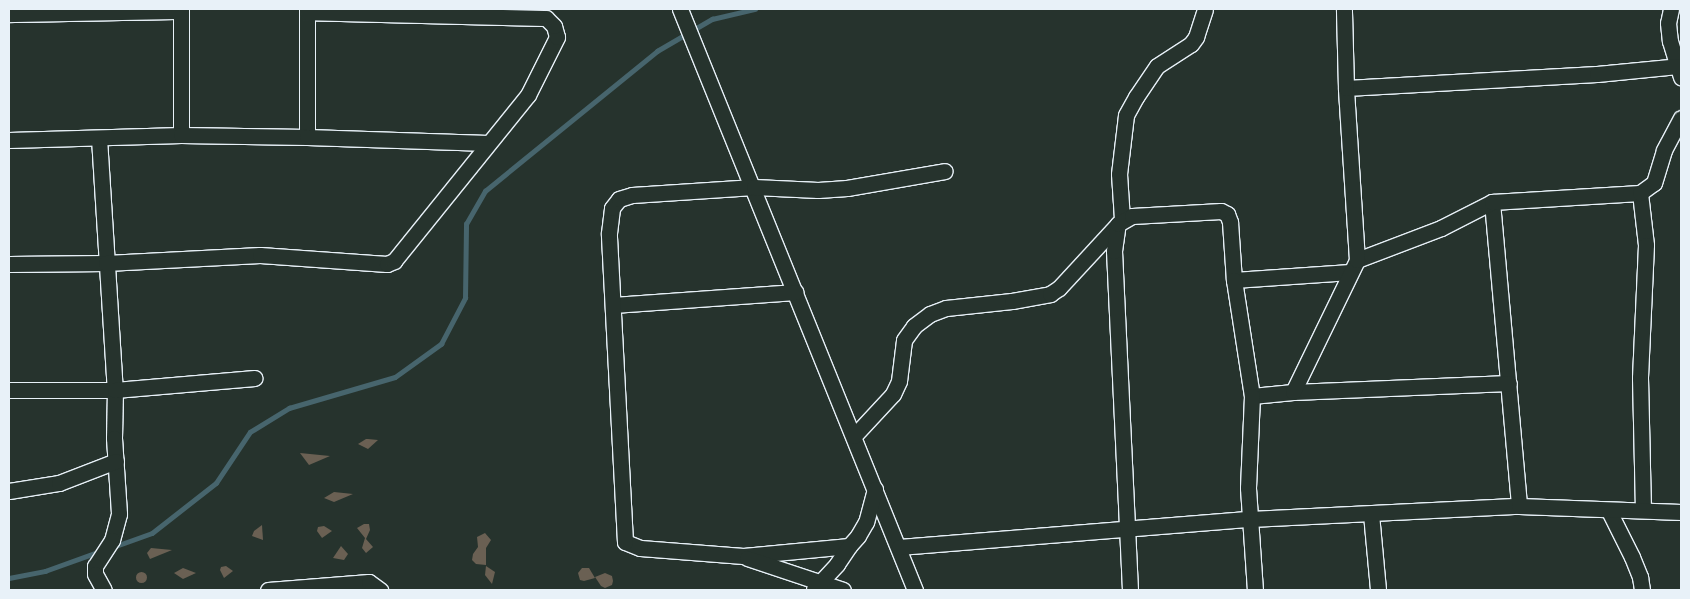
<!DOCTYPE html>
<style>
body{margin:0}
#map{position:relative;width:1690px;height:599px;overflow:hidden;background:#26332d;font-family:"Comic Neue",sans-serif}
div>[style]{position:absolute}
.stream>*{height:4.5px;margin:-2.25px;padding:0 2.25px;transform-origin:2.25px;border-radius:2.25px;background:#47656d}
.building>*{inset:0;background:#6a6053}
.round{border-radius:50%}
.roads{filter:drop-shadow(1px 0 #e8f1f8) drop-shadow(-1px 0 #e8f1f8) drop-shadow(0 1px #e8f1f8) drop-shadow(0 -1px #e8f1f8)}
.minor>*{height:15px;margin:-7.5px;padding:0 7.5px;transform-origin:7.5px;border-radius:7.5px;background:#26332d}
span{translate:-50% -50%;white-space:nowrap;text-align:center;line-height:1.15;-webkit-text-stroke:4px #26332d;paint-order:stroke}
.frame{position:absolute;inset:0;border:10px solid #e8f1f8;pointer-events:none}
</style>
<div id="map">
<div class="stream">
<div style="left:113px;top:547px;width:41px;rotate:-19.7deg"></div>
<div style="left:152px;top:533px;width:81px;rotate:-38deg"></div>
<div style="left:216px;top:483px;width:61px;rotate:-56.3deg"></div>
<div style="left:250px;top:432px;width:46px;rotate:-31.6deg"></div>
<div style="left:289px;top:408px;width:110px;rotate:-16.3deg"></div>
<div style="left:395px;top:377px;width:57px;rotate:-35.7deg"></div>
<div style="left:441px;top:344px;width:52px;rotate:-62.4deg"></div>
<div style="left:465px;top:298px;width:74px;rotate:-89.2deg"></div>
<div style="left:466px;top:224px;width:38px;rotate:-60deg"></div>
<div style="left:485px;top:191px;width:222px;rotate:-39.1deg"></div>
<div style="left:657px;top:51px;width:64px;rotate:-30.2deg"></div>
<div style="left:712px;top:19px;width:44px;rotate:-13.1deg"></div>
<div style="left:9px;top:578px;width:37px;rotate:-11deg"></div>
<div style="left:45px;top:571px;width:56px;rotate:-19.7deg"></div>
</div>
<div class="building">
<div style="clip-path:polygon(366px 439px,368px 439px,378px 440px,368px 449px,358px 444px)"></div>
<div style="clip-path:polygon(300px 453px,330px 456px,309px 465px)"></div>
<div style="clip-path:polygon(334px 492px,353px 494px,334px 502px,324px 498px)"></div>
<div style="clip-path:polygon(364px 524px,369px 524px,370px 530px,366px 539px,373px 547px,366px 553px,362px 548px,365px 538px,357px 528px)"></div>
<div style="clip-path:polygon(262px 525px,263px 540px,252px 536px,254px 531px)"></div>
<div style="clip-path:polygon(324px 526px,332px 531px,322px 538px,317px 531px,318px 527px)"></div>
<div style="clip-path:polygon(485px 533px,491px 540px,486px 548px,486px 565px,476px 564px,472px 560px,473px 554px,478px 547px,477px 537px)"></div>
<div style="clip-path:polygon(341px 546px,348px 554px,344px 560px,333px 558px)"></div>
<div style="clip-path:polygon(151px 548px,172px 550px,150px 559px,147px 553px)"></div>
<div style="clip-path:polygon(226px 566px,233px 571px,224px 578px,220px 570px,221px 567px)"></div>
<div style="clip-path:polygon(486px 566px,495px 572px,492px 584px,485px 575px)"></div>
<div style="clip-path:polygon(183px 568px,196px 573px,183px 579px,174px 573px)"></div>
<div style="clip-path:polygon(582px 568px,589px 568px,595px 578px,584px 581px,580px 580px,578px 573px)"></div>
<div class="round" style="left:135.5px;top:571.5px;width:11px;height:11px"></div>
<div style="clip-path:polygon(605px 573px,612px 576px,613px 581px,612px 585px,605px 588px,601px 586px,595px 577px)"></div>
</div>
<div class="roads">
<div class="minor">
<div style="left:181px;top:9px;width:126px;rotate:90deg"></div>
<div style="left:680px;top:9px;width:627px;rotate:67.98deg"></div>
<div style="left:1671px;top:9px;width:14px;rotate:102deg"></div>
<div style="left:1668px;top:23px;width:18px;rotate:84deg"></div>
<div style="left:1670px;top:41px;width:38px;rotate:73deg"></div>
<div style="left:9px;top:14px;width:172px;rotate:-1deg"></div>
<div style="left:1346px;top:88px;width:251px;rotate:-3.2deg"></div>
<div style="left:1597px;top:74px;width:81px;rotate:-5.6deg"></div>
<div style="left:307px;top:137px;width:128px;rotate:-90deg"></div>
<div style="left:99px;top:138px;width:253px;rotate:86.4deg"></div>
<div style="left:115px;top:390px;width:48px;rotate:91.2deg"></div>
<div style="left:114px;top:438px;width:76px;rotate:86.2deg"></div>
<div style="left:119px;top:514px;width:27px;rotate:105deg"></div>
<div style="left:112px;top:540px;width:31px;rotate:123deg"></div>
<div style="left:95px;top:566px;width:8px;rotate:90deg"></div>
<div style="left:95px;top:574px;width:18px;rotate:61deg"></div>
<div style="left:9px;top:140px;width:172px;rotate:-1.7deg"></div>
<div style="left:181px;top:135px;width:126px;rotate:0.9deg"></div>
<div style="left:307px;top:137px;width:181px;rotate:1.9deg"></div>
<div style="left:1640px;top:193px;width:52px;rotate:83.4deg"></div>
<div style="left:1646px;top:245px;width:133px;rotate:92.6deg"></div>
<div style="left:1640px;top:378px;width:132px;rotate:88.7deg"></div>
<div style="left:1492px;top:202px;width:305px;rotate:84.9deg"></div>
<div style="left:1122px;top:219px;width:45px;rotate:-93.8deg"></div>
<div style="left:1119px;top:174px;width:59px;rotate:-83.2deg"></div>
<div style="left:1126px;top:115px;width:21px;rotate:-61deg"></div>
<div style="left:1136px;top:97px;width:37px;rotate:-56deg"></div>
<div style="left:1157px;top:66px;width:40px;rotate:-32.9deg"></div>
<div style="left:1191px;top:44px;width:9px;rotate:-54deg"></div>
<div style="left:1196px;top:37px;width:29px;rotate:-72deg"></div>
<div style="left:1357px;top:260px;width:90px;rotate:-20.9deg"></div>
<div style="left:1441px;top:228px;width:57px;rotate:-27deg"></div>
<div style="left:1492px;top:202px;width:148px;rotate:-3.5deg"></div>
<div style="left:1640px;top:193px;width:17px;rotate:-36deg"></div>
<div style="left:1654px;top:183px;width:34px;rotate:-73deg"></div>
<div style="left:1664px;top:150px;width:36px;rotate:-62deg"></div>
<div style="left:9px;top:264px;width:97px;rotate:-0.6deg"></div>
<div style="left:106px;top:263px;width:154px;rotate:-3deg"></div>
<div style="left:260px;top:255px;width:127px;rotate:4.1deg"></div>
<div style="left:387px;top:264px;width:8px;rotate:-23deg"></div>
<div style="left:394px;top:261px;width:213px;rotate:-51.1deg"></div>
<div style="left:528px;top:95px;width:65px;rotate:-63.4deg"></div>
<div style="left:557px;top:37px;width:11px;rotate:-105deg"></div>
<div style="left:554px;top:26px;width:11px;rotate:-135deg"></div>
<div style="left:546px;top:18px;width:239px;rotate:-178.6deg"></div>
<div style="left:1234px;top:280px;width:116px;rotate:-3.9deg"></div>
<div style="left:613px;top:305px;width:183px;rotate:-4.1deg"></div>
<div style="left:9px;top:390px;width:106px"></div>
<div style="left:115px;top:390px;width:140px;rotate:-4.9deg"></div>
<div style="left:1293px;top:392px;width:216px;rotate:-2.4deg"></div>
<div style="left:1252px;top:396px;width:41px;rotate:-5.6deg"></div>
<div style="left:1293px;top:392px;width:147px;rotate:-64.1deg"></div>
<div style="left:1357px;top:260px;width:172px;rotate:-93.7deg"></div>
<div style="left:1346px;top:88px;width:79px;rotate:-91.5deg"></div>
<div style="left:854px;top:436px;width:57px;rotate:-47.1deg"></div>
<div style="left:893px;top:394px;width:14px;rotate:-65deg"></div>
<div style="left:899px;top:381px;width:41px;rotate:-83deg"></div>
<div style="left:904px;top:340px;width:17px;rotate:-54deg"></div>
<div style="left:914px;top:326px;width:20px;rotate:-37deg"></div>
<div style="left:930px;top:314px;width:17px;rotate:-21deg"></div>
<div style="left:946px;top:308px;width:66px;rotate:-6.1deg"></div>
<div style="left:1012px;top:301px;width:39px;rotate:-10deg"></div>
<div style="left:1050px;top:294px;width:11px;rotate:-34deg"></div>
<div style="left:1059px;top:288px;width:87px;rotate:-47.3deg"></div>
<div style="left:875px;top:489px;width:34px;rotate:105deg"></div>
<div style="left:866px;top:522px;width:16px;rotate:120deg"></div>
<div style="left:858px;top:536px;width:13px;rotate:132deg"></div>
<div style="left:849px;top:546px;width:106px;rotate:174.6deg"></div>
<div style="left:743px;top:556px;width:103px;rotate:-175.6deg"></div>
<div style="left:640px;top:548px;width:16px;rotate:-158deg"></div>
<div style="left:625px;top:542px;width:309px;rotate:-93deg"></div>
<div style="left:609px;top:233px;width:25px;rotate:-83deg"></div>
<div style="left:612px;top:208px;width:11px;rotate:-52deg"></div>
<div style="left:619px;top:199px;width:14px;rotate:-17deg"></div>
<div style="left:632px;top:195px;width:122px;rotate:-3.8deg"></div>
<div style="left:754px;top:187px;width:64px;rotate:2.7deg"></div>
<div style="left:818px;top:190px;width:29px;rotate:-4deg"></div>
<div style="left:847px;top:188px;width:99px;rotate:-9.8deg"></div>
<div style="left:9px;top:491px;width:51px;rotate:-9.1deg"></div>
<div style="left:59px;top:483px;width:61px;rotate:-21.1deg"></div>
<div style="left:1609px;top:511px;width:51px;rotate:63.4deg"></div>
<div style="left:1632px;top:557px;width:22px;rotate:68deg"></div>
<div style="left:1640px;top:577px;width:13px;rotate:81deg"></div>
<div style="left:1371px;top:514px;width:76px;rotate:84.7deg"></div>
<div style="left:899px;top:547px;width:352px;rotate:-4.6deg"></div>
<div style="left:1250px;top:519px;width:269px;rotate:-2.8deg"></div>
<div style="left:1519px;top:506px;width:162px;rotate:2.1deg"></div>
<div style="left:747px;top:558px;width:101px;rotate:18.4deg"></div>
<div style="left:814px;top:589px;width:34px;rotate:-47deg"></div>
<div style="left:837px;top:564px;width:22px;rotate:-56deg"></div>
<div style="left:268px;top:590px;width:101px;rotate:-4.5deg"></div>
<div style="left:369px;top:582px;width:14px;rotate:36deg"></div>
<div style="left:1130px;top:590px;width:339px;rotate:-92.7deg"></div>
<div style="left:1114px;top:251px;width:27px;rotate:-82deg"></div>
<div style="left:1118px;top:224px;width:16px;rotate:-30deg"></div>
<div style="left:1132px;top:216px;width:89px;rotate:-3.2deg"></div>
<div style="left:1221px;top:211px;width:7px;rotate:27deg"></div>
<div style="left:1227px;top:214px;width:9px;rotate:69deg"></div>
<div style="left:1230px;top:222px;width:58px;rotate:86.1deg"></div>
<div style="left:1234px;top:280px;width:117px;rotate:81.2deg"></div>
<div style="left:1252px;top:396px;width:92px;rotate:92.5deg"></div>
<div style="left:1248px;top:488px;width:102px;rotate:86.1deg"></div>
</div>
</div>
<div class="frame"></div>
</div>
